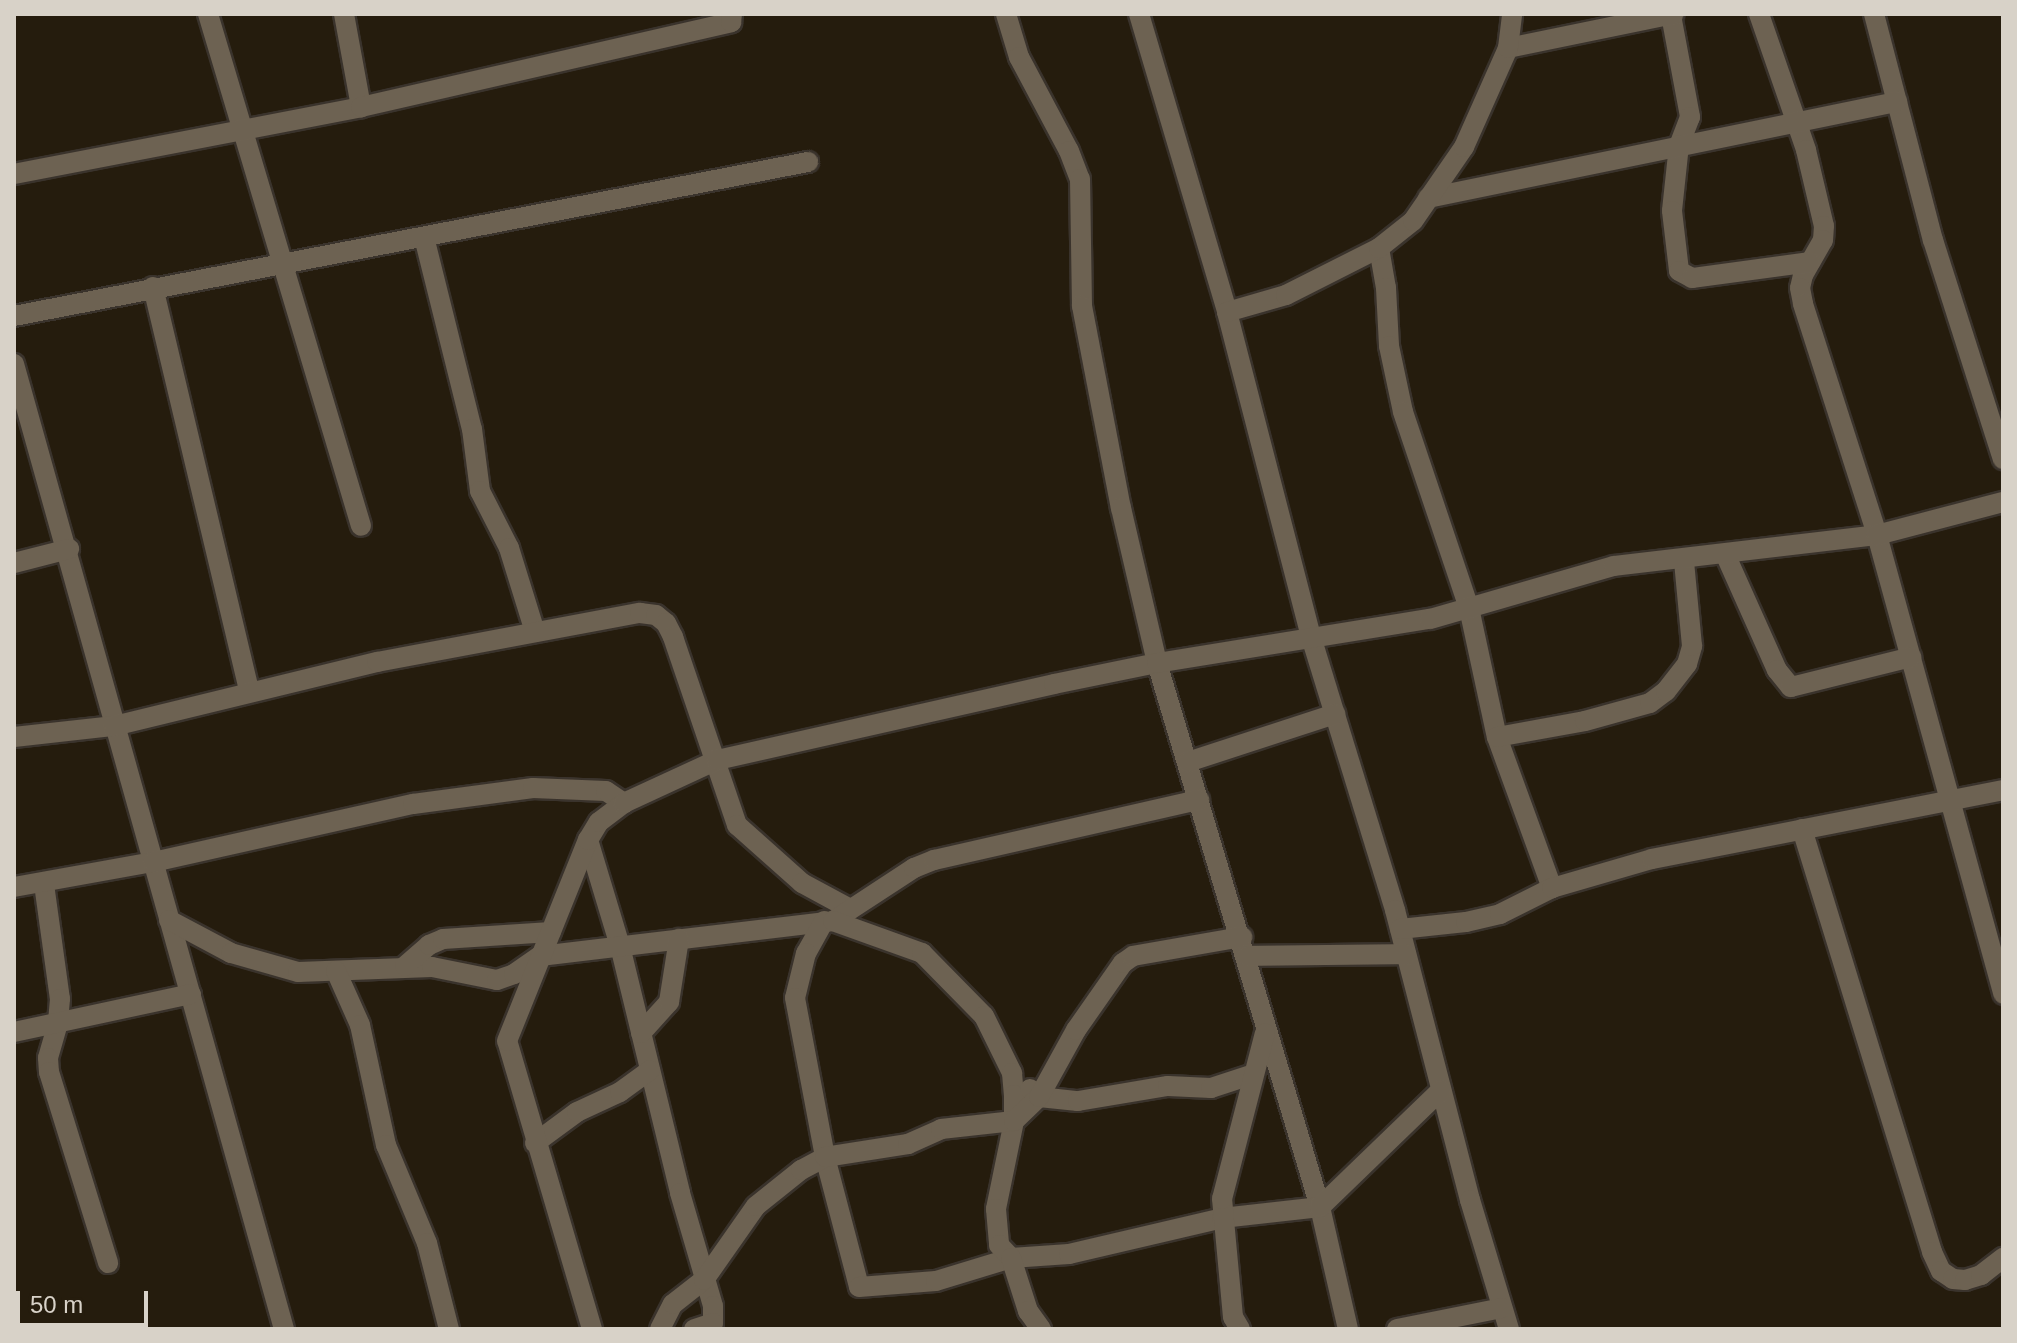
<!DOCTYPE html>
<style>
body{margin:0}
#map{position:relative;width:2017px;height:1343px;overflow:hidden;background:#251c0d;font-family:Helvetica,sans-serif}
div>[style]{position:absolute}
.roads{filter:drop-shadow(2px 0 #3a332c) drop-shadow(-2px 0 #3a332c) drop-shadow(0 2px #3a332c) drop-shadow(0 -2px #3a332c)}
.minor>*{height:20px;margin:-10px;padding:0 10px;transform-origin:10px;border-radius:10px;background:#6d6252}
span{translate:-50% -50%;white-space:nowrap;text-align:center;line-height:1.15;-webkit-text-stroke:8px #251c0d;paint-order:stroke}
.frame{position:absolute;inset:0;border:16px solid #d8d2c8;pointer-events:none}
.scale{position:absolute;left:16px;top:1291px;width:132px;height:36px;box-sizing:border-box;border:4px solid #d8d2c8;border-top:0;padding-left:10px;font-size:24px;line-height:28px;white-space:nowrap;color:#d8d2c8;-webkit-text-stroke:6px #251c0d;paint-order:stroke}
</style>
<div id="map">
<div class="roads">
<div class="minor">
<div style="left:208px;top:14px;width:534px;rotate:73.36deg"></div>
<div style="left:344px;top:14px;width:95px;rotate:79.6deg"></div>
<div style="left:1006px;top:14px;width:45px;rotate:73.2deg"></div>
<div style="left:1019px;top:57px;width:106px;rotate:62deg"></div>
<div style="left:1069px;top:151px;width:30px;rotate:69deg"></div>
<div style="left:1080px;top:179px;width:127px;rotate:89.1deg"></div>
<div style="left:1082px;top:306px;width:206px;rotate:79.1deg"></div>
<div style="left:1121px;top:508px;width:159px;rotate:76.9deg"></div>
<div style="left:1157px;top:663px;width:568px;rotate:73.32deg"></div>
<div style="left:1320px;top:1207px;width:125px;rotate:77.1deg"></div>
<div style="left:1139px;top:14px;width:311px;rotate:73.5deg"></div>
<div style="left:1227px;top:312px;width:339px;rotate:75.5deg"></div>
<div style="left:1312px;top:640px;width:282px;rotate:72.9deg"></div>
<div style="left:1395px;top:910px;width:300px;rotate:75.5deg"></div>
<div style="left:1470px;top:1200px;width:135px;rotate:73.2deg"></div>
<div style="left:1759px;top:14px;width:144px;rotate:70.9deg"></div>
<div style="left:1806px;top:150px;width:78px;rotate:76.7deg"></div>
<div style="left:1824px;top:226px;width:14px;rotate:94deg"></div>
<div style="left:1823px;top:240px;width:40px;rotate:119.7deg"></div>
<div style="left:1803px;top:275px;width:13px;rotate:103deg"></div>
<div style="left:1800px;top:288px;width:16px;rotate:79deg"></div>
<div style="left:1803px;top:304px;width:243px;rotate:72.2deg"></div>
<div style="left:1877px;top:535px;width:476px;rotate:74.6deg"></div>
<div style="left:1874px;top:14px;width:234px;rotate:75.4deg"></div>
<div style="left:1933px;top:240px;width:230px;rotate:72.3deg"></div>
<div style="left:1671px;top:15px;width:104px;rotate:79.4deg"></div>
<div style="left:1690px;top:117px;width:30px;rotate:111deg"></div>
<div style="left:1679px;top:145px;width:66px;rotate:96.1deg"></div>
<div style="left:1672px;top:211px;width:60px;rotate:83.3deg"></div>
<div style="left:1679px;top:271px;width:15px;rotate:28deg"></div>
<div style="left:1692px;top:278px;width:119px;rotate:-7.7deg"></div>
<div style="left:1508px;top:48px;width:169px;rotate:-11.6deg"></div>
<div style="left:14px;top:174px;width:353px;rotate:-10.9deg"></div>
<div style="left:361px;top:107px;width:380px;rotate:-12.9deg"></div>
<div style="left:731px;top:22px;width:8px;rotate:-83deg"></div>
<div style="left:1428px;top:198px;width:479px;rotate:-11.6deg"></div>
<div style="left:424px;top:237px;width:198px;rotate:76deg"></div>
<div style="left:472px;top:429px;width:63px;rotate:82.6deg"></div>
<div style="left:480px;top:491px;width:64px;rotate:63deg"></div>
<div style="left:509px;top:548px;width:88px;rotate:72.8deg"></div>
<div style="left:1379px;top:248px;width:41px;rotate:80.1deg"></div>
<div style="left:1386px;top:288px;width:58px;rotate:87deg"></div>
<div style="left:1389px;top:346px;width:67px;rotate:78deg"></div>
<div style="left:1403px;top:412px;width:207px;rotate:71.4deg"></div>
<div style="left:1469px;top:608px;width:132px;rotate:77.8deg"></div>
<div style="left:1497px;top:737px;width:161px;rotate:70deg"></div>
<div style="left:153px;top:287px;width:415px;rotate:76.6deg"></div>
<div style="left:1227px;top:312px;width:61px;rotate:-16.1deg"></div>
<div style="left:1286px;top:295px;width:104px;rotate:-26.8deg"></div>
<div style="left:1379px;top:248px;width:43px;rotate:-38.5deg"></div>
<div style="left:1413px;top:221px;width:90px;rotate:-55.4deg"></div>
<div style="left:1464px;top:147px;width:108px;rotate:-66deg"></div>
<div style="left:1508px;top:48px;width:34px;rotate:-83deg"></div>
<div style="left:14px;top:316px;width:809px;rotate:-10.98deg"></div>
<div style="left:14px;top:364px;width:1002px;rotate:74.37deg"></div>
<div style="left:1726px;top:556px;width:125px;rotate:65.9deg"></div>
<div style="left:1777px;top:670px;width:22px;rotate:51deg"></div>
<div style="left:1791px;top:687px;width:124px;rotate:-14deg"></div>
<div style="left:14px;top:563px;width:57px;rotate:-14.3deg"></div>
<div style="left:14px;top:737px;width:101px;rotate:-6.3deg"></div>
<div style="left:114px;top:726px;width:271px;rotate:-13.7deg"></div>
<div style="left:377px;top:662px;width:268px;rotate:-10.6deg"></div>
<div style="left:640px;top:613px;width:16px;rotate:7deg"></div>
<div style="left:656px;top:615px;width:13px;rotate:39deg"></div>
<div style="left:666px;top:623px;width:16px;rotate:63deg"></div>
<div style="left:673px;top:637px;width:199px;rotate:71.2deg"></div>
<div style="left:737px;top:825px;width:87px;rotate:41.7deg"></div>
<div style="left:802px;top:883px;width:55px;rotate:28.4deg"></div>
<div style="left:1497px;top:737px;width:89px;rotate:-10.3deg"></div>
<div style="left:1585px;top:721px;width:67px;rotate:-15.5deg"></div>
<div style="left:1650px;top:703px;width:20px;rotate:-37deg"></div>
<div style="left:1666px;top:691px;width:34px;rotate:-52deg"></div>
<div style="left:1687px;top:664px;width:19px;rotate:-74deg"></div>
<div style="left:1692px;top:646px;width:85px;rotate:-95.4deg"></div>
<div style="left:1188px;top:762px;width:155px;rotate:-18.1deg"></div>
<div style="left:1802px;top:829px;width:443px;rotate:72.9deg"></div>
<div style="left:1932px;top:1252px;width:21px;rotate:65deg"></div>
<div style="left:1941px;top:1271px;width:14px;rotate:34deg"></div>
<div style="left:1953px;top:1279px;width:12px;rotate:5deg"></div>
<div style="left:1965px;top:1280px;width:17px;rotate:-17deg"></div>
<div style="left:1981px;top:1275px;width:28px;rotate:-38deg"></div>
<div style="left:588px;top:840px;width:111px;rotate:73.2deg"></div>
<div style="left:620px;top:946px;width:254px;rotate:76.3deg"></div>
<div style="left:680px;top:1193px;width:118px;rotate:73.7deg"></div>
<div style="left:713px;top:1306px;width:17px;rotate:90deg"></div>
<div style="left:713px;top:1323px;width:20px;rotate:162deg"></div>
<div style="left:44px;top:884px;width:116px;rotate:82.1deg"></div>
<div style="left:60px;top:999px;width:24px;rotate:95deg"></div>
<div style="left:58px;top:1023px;width:36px;rotate:106deg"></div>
<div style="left:48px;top:1058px;width:14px;rotate:86deg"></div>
<div style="left:49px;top:1072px;width:200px;rotate:72.8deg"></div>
<div style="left:14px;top:887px;width:141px;rotate:-10.2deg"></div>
<div style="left:153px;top:862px;width:266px;rotate:-12.6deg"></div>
<div style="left:413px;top:804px;width:121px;rotate:-7.6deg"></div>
<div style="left:533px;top:788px;width:73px;rotate:2.4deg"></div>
<div style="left:606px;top:791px;width:22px;rotate:34deg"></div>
<div style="left:169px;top:920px;width:70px;rotate:28deg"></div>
<div style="left:231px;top:953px;width:70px;rotate:15.8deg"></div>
<div style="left:298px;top:972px;width:134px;rotate:-2.1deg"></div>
<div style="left:432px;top:967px;width:66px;rotate:11.3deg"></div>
<div style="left:497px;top:980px;width:18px;rotate:-19deg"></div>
<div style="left:514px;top:974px;width:32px;rotate:-35deg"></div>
<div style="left:540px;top:956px;width:295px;rotate:-6.8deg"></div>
<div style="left:833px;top:921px;width:97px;rotate:-33.2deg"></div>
<div style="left:914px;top:868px;width:22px;rotate:-22deg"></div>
<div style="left:934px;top:860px;width:272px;rotate:-12.8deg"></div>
<div style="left:824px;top:921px;width:37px;rotate:119deg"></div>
<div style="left:806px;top:953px;width:46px;rotate:103.7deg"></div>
<div style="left:795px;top:998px;width:162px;rotate:79.3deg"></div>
<div style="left:825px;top:1157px;width:134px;rotate:75.3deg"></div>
<div style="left:859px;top:1287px;width:77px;rotate:-4.5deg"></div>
<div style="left:936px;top:1281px;width:78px;rotate:-17deg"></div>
<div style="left:1011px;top:1258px;width:58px;rotate:-3.9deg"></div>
<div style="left:1069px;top:1254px;width:157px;rotate:-13.2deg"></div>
<div style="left:1222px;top:1218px;width:99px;rotate:-6.4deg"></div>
<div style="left:1320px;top:1207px;width:168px;rotate:-44deg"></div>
<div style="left:833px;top:921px;width:95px;rotate:19.8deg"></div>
<div style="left:922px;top:953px;width:88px;rotate:45.5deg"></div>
<div style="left:984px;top:1016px;width:64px;rotate:63.8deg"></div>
<div style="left:1012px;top:1073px;width:22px;rotate:85deg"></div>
<div style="left:1014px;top:1095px;width:26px;rotate:90deg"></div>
<div style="left:1014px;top:1121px;width:90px;rotate:101.6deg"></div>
<div style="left:996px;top:1209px;width:36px;rotate:85deg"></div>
<div style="left:999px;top:1245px;width:18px;rotate:47deg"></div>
<div style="left:1011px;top:1258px;width:56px;rotate:72.2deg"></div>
<div style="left:1028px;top:1311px;width:22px;rotate:54deg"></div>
<div style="left:1400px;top:929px;width:66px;rotate:-6.1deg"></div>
<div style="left:1466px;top:922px;width:35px;rotate:-13deg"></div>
<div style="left:1500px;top:914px;width:58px;rotate:-26.6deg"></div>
<div style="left:1552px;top:888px;width:104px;rotate:-16.2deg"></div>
<div style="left:1652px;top:859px;width:358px;rotate:-11.1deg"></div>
<div style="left:1247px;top:956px;width:159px;rotate:-0.7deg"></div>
<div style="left:405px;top:966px;width:32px;rotate:-41deg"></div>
<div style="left:429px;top:945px;width:15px;rotate:-23deg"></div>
<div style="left:443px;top:939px;width:108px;rotate:-3.7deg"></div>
<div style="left:336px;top:971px;width:59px;rotate:66deg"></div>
<div style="left:360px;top:1025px;width:123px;rotate:77.8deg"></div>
<div style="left:386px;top:1145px;width:106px;rotate:67.3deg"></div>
<div style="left:427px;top:1243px;width:89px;rotate:75.7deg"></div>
<div style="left:14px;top:1032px;width:181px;rotate:-12.1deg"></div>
<div style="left:641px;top:1033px;width:42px;rotate:-47.9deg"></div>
<div style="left:669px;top:1002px;width:64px;rotate:-81deg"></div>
<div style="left:1030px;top:1089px;width:12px;rotate:42deg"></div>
<div style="left:1039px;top:1097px;width:39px;rotate:6deg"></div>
<div style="left:1078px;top:1101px;width:91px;rotate:-9.5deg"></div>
<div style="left:1168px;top:1086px;width:43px;rotate:2.7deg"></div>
<div style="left:1211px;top:1088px;width:45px;rotate:-18deg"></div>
<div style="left:535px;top:1143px;width:52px;rotate:-36.4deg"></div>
<div style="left:577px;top:1112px;width:47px;rotate:-24.9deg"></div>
<div style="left:620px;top:1092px;width:37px;rotate:-36deg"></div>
<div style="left:592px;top:1329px;width:300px;rotate:-106.4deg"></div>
<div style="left:507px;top:1041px;width:217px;rotate:-68.1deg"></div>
<div style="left:588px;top:840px;width:21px;rotate:-59deg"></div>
<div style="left:599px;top:822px;width:31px;rotate:-37deg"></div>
<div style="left:624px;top:803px;width:102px;rotate:-24.8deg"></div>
<div style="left:717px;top:760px;width:345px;rotate:-12.7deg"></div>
<div style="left:1054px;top:684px;width:105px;rotate:-11.5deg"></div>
<div style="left:1157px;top:663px;width:277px;rotate:-9.2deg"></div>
<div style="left:1430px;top:619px;width:191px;rotate:-16.1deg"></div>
<div style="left:1614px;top:566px;width:265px;rotate:-6.7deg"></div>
<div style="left:1877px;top:535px;width:130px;rotate:-14.7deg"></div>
<div style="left:660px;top:1329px;width:28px;rotate:-63deg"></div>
<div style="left:673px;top:1304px;width:39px;rotate:-38deg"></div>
<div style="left:704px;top:1280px;width:90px;rotate:-54.9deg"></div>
<div style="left:756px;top:1206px;width:58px;rotate:-38.7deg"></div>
<div style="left:801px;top:1170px;width:27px;rotate:-28deg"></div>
<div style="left:825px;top:1157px;width:84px;rotate:-8.9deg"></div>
<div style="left:908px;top:1144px;width:36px;rotate:-24deg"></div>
<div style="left:941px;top:1129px;width:73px;rotate:-6.3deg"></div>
<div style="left:1014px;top:1121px;width:35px;rotate:-44deg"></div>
<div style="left:1039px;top:1097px;width:77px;rotate:-61.1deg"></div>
<div style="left:1076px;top:1030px;width:82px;rotate:-55deg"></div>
<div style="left:1123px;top:963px;width:12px;rotate:-35deg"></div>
<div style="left:1133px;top:956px;width:111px;rotate:-9.9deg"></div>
<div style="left:1240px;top:1329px;width:14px;rotate:-120deg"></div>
<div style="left:1233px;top:1317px;width:119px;rotate:-95.3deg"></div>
<div style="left:1222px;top:1199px;width:171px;rotate:-75.5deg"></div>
<div style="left:1397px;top:1329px;width:107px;rotate:-11.3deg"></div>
</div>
</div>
<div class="frame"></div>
<div class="scale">50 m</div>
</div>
